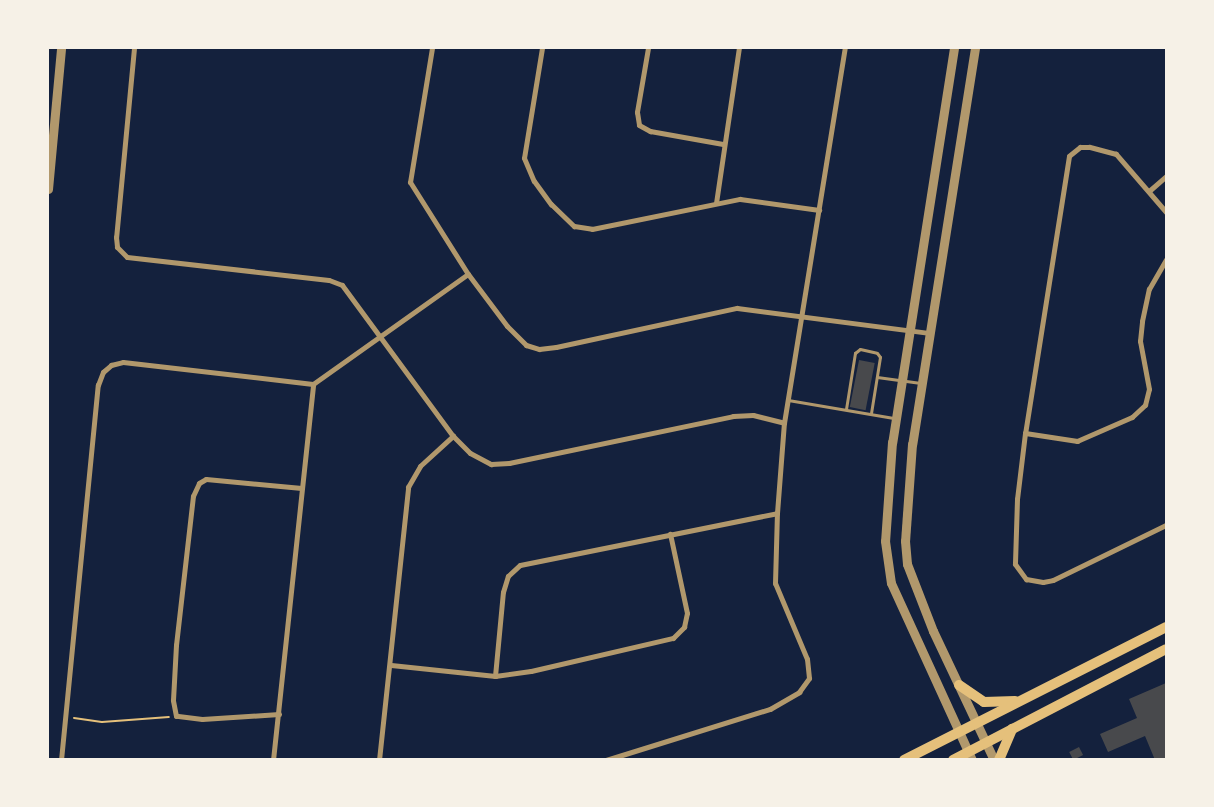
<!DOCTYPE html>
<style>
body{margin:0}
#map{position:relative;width:1214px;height:807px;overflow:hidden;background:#14213d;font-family:"Asap Condensed",sans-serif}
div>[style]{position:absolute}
.building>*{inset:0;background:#48494c;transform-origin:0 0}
.path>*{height:2px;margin:-1px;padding:0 1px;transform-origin:1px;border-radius:1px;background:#e5c07b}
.service>*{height:3px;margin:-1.5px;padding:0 1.5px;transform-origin:1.5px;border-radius:1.5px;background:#b1986c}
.minor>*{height:5px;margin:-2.5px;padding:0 2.5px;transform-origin:2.5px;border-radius:2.5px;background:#b1986c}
.tertiary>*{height:9px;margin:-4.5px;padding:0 4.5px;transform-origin:4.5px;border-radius:4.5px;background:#b1986c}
.secondary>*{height:10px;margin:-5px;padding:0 5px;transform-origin:5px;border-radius:5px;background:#e5c07b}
span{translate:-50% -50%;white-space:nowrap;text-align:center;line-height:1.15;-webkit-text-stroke:5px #f6f1e7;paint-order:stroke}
.frame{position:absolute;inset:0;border:49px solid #f6f1e7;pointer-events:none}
</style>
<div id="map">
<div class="building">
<div style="left:859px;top:360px;width:16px;height:48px;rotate:11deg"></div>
<div style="clip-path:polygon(1166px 683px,1166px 760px,1155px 760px,1145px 736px,1108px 752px,1100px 734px,1137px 718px,1129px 699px)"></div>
<div style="left:1079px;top:747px;width:9px;height:11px;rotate:63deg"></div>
</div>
<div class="path">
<div style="left:74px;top:718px;width:28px;rotate:8deg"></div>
<div style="left:102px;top:722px;width:67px;rotate:-4.3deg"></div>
</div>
<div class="service">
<div style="left:877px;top:377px;width:44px;rotate:7.8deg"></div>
<div style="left:788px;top:400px;width:107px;rotate:9.7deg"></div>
<div style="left:846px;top:409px;width:57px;rotate:-80.9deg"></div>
<div style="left:855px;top:353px;width:6px;rotate:-39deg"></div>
<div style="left:860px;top:349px;width:17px;rotate:13deg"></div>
<div style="left:877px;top:353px;width:5px;rotate:53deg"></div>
<div style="left:880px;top:357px;width:57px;rotate:99.1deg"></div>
</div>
<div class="minor">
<div style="left:134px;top:48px;width:190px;rotate:95.4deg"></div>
<div style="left:116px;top:237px;width:10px;rotate:84deg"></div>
<div style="left:117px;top:247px;width:14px;rotate:45deg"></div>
<div style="left:127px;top:257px;width:203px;rotate:6.5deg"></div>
<div style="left:329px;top:280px;width:14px;rotate:21deg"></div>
<div style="left:342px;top:285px;width:187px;rotate:53.7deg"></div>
<div style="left:453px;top:436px;width:24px;rotate:45deg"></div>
<div style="left:470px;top:453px;width:24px;rotate:28deg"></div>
<div style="left:491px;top:464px;width:18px;rotate:-3deg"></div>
<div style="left:509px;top:463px;width:229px;rotate:-11.8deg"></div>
<div style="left:733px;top:416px;width:20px;rotate:-3deg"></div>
<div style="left:753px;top:415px;width:32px;rotate:14deg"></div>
<div style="left:432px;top:48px;width:136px;rotate:99.3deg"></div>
<div style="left:410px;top:182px;width:109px;rotate:57.8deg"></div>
<div style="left:468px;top:274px;width:65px;rotate:53.1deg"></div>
<div style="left:507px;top:326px;width:27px;rotate:45deg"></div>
<div style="left:526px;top:345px;width:14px;rotate:17deg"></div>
<div style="left:539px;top:349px;width:17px;rotate:-7deg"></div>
<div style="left:556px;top:347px;width:185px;rotate:-12.2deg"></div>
<div style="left:737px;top:308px;width:195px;rotate:7.4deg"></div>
<div style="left:542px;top:48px;width:111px;rotate:99.3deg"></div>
<div style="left:524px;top:158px;width:25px;rotate:67deg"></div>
<div style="left:534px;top:181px;width:29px;rotate:54deg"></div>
<div style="left:551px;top:204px;width:32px;rotate:44deg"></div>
<div style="left:574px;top:226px;width:18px;rotate:9deg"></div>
<div style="left:592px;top:229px;width:151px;rotate:-11.5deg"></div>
<div style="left:740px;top:199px;width:80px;rotate:7.9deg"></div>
<div style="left:648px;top:48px;width:65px;rotate:99.8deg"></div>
<div style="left:637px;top:112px;width:13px;rotate:81deg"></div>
<div style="left:639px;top:125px;width:13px;rotate:29deg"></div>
<div style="left:650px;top:131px;width:74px;rotate:10.1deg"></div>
<div style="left:1149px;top:191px;width:23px;rotate:-41deg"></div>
<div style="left:716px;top:203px;width:157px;rotate:-81.6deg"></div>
<div style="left:1166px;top:212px;width:77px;rotate:-130.8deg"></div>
<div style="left:1116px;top:154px;width:28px;rotate:-165deg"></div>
<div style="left:1089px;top:147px;width:9px;rotate:180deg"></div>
<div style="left:1080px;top:147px;width:14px;rotate:141deg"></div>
<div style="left:1069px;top:156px;width:280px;rotate:99deg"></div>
<div style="left:1025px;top:433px;width:66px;rotate:96.9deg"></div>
<div style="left:1017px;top:499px;width:65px;rotate:91.8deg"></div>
<div style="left:1015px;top:564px;width:19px;rotate:54deg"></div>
<div style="left:1026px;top:579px;width:17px;rotate:10deg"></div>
<div style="left:1043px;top:582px;width:10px;rotate:-11deg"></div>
<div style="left:1053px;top:580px;width:126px;rotate:-26deg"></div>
<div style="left:1025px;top:433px;width:53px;rotate:8.7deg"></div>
<div style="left:1077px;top:441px;width:60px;rotate:-23.6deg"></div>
<div style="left:1132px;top:417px;width:18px;rotate:-43deg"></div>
<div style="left:1145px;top:405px;width:16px;rotate:-76deg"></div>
<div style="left:1149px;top:389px;width:49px;rotate:-100.6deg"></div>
<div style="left:1140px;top:341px;width:20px;rotate:-84deg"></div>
<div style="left:1142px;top:321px;width:33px;rotate:-78deg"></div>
<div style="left:1149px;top:289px;width:34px;rotate:-60deg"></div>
<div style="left:391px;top:665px;width:105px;rotate:6deg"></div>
<div style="left:495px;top:676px;width:36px;rotate:-8deg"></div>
<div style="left:531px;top:671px;width:146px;rotate:-13.1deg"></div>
<div style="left:673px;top:638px;width:16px;rotate:-45deg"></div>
<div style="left:684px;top:627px;width:14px;rotate:-78deg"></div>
<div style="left:687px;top:613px;width:81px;rotate:-102.1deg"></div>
<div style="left:495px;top:676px;width:84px;rotate:-84.6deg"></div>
<div style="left:503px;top:592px;width:17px;rotate:-73deg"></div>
<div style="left:508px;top:576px;width:16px;rotate:-43deg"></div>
<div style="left:520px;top:565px;width:262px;rotate:-11.4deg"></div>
<div style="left:279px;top:714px;width:77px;rotate:176.3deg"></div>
<div style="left:202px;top:719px;width:26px;rotate:-173deg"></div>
<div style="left:176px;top:716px;width:16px;rotate:-101deg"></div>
<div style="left:173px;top:700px;width:55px;rotate:-86.9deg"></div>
<div style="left:176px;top:645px;width:150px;rotate:-83.5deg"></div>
<div style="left:193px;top:496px;width:14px;rotate:-65deg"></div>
<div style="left:199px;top:483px;width:8px;rotate:-30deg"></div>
<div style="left:206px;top:479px;width:96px;rotate:5.4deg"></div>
<div style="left:61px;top:760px;width:377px;rotate:-84.4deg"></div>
<div style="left:98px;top:385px;width:14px;rotate:-69deg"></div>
<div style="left:103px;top:372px;width:11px;rotate:-41deg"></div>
<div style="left:111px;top:365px;width:12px;rotate:-14deg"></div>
<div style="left:123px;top:362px;width:191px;rotate:6.6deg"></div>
<div style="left:313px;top:384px;width:190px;rotate:-35.4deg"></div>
<div style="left:273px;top:760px;width:378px;rotate:-83.9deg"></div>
<div style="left:379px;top:760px;width:275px;rotate:-83.9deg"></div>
<div style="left:408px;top:487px;width:24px;rotate:-60deg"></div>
<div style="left:420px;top:466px;width:45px;rotate:-42.3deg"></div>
<div style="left:606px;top:760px;width:172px;rotate:-17.3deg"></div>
<div style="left:770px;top:709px;width:34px;rotate:-30deg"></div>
<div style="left:799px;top:692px;width:17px;rotate:-54deg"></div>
<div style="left:809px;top:678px;width:19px;rotate:-96deg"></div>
<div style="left:807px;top:659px;width:82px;rotate:-112.8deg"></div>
<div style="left:775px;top:583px;width:70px;rotate:-88.4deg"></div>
<div style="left:777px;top:513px;width:90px;rotate:-85.6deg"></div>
<div style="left:784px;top:423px;width:380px;rotate:-80.8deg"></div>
</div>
<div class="tertiary">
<div style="left:954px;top:48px;width:399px;rotate:98.9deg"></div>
<div style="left:892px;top:442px;width:99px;rotate:94deg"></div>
<div style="left:885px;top:541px;width:42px;rotate:81.9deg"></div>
<div style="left:891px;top:583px;width:195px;rotate:65.4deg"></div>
<div style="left:975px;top:48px;width:401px;rotate:99deg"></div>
<div style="left:912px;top:444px;width:97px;rotate:94.1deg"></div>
<div style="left:905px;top:541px;width:23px;rotate:85deg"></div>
<div style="left:907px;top:564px;width:72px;rotate:68.8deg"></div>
<div style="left:933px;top:631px;width:143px;rotate:64.7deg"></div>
<div style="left:48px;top:189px;width:142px;rotate:-84.7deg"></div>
</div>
<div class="secondary">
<div style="left:959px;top:685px;width:30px;rotate:34deg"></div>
<div style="left:984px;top:702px;width:31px;rotate:-2deg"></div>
<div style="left:904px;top:760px;width:294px;rotate:-26.9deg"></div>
<div style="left:953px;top:760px;width:240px;rotate:-27.5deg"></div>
<div style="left:999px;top:760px;width:34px;rotate:-67deg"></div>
</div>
<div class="frame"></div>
</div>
